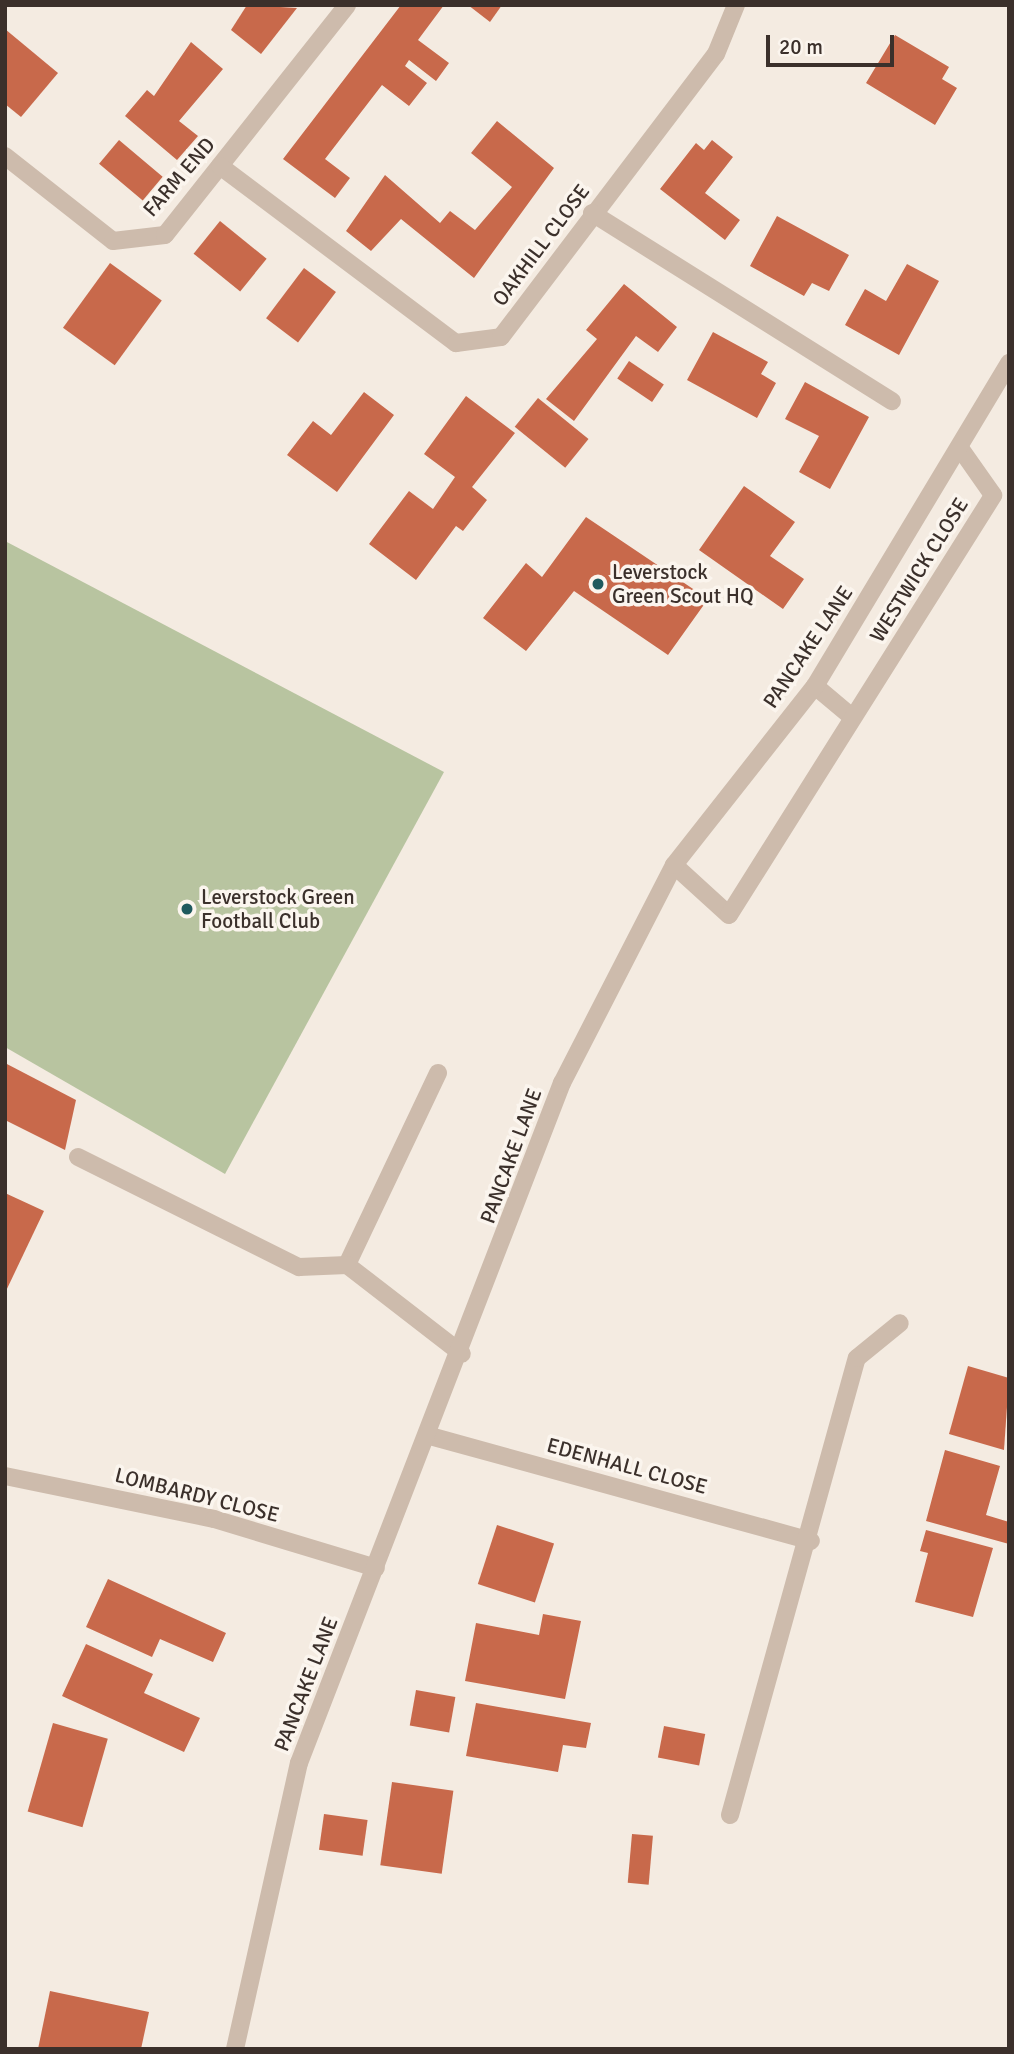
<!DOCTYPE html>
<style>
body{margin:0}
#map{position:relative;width:1014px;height:2054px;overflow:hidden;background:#f4ebe1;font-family:Signika,sans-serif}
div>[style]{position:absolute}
.green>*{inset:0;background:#b8c4a0}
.building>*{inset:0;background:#c8694b;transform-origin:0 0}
.minor>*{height:18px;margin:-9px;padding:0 9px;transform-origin:9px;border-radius:9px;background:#cdbbac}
.dots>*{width:19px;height:19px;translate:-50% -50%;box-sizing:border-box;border:4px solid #fbf5ee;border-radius:50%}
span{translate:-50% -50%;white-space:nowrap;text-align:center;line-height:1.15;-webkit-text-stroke:7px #fbf5ee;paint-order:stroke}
.street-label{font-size:21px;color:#3b302b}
.poi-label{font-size:21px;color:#3b302b}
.left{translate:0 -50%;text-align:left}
.frame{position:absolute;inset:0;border:7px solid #3b302b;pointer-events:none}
.scale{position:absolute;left:766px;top:35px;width:128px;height:32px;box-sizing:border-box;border:4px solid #3b302b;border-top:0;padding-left:9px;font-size:21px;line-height:24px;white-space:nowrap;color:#3b302b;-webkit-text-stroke:5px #fbf5ee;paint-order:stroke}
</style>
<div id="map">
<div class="green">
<div style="clip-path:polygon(5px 541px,444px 772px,225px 1174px,5px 1047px)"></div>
</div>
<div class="building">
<div style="clip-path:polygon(247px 5px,297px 8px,261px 54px,231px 30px)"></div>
<div style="clip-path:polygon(401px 5px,444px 5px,418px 40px,449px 63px,436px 81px,409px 60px,405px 66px,427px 83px,409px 106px,382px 85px,325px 159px,350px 178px,335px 198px,283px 159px)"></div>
<div style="clip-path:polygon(468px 5px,502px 5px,490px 22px)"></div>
<div style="clip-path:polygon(5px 29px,58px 73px,21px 117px,5px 104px)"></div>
<div style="clip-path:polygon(895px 35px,949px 67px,942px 79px,957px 88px,935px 125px,866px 83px)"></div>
<div style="clip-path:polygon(191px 42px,223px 69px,179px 121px,198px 136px,177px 160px,125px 116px,147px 90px,154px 96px)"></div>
<div style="clip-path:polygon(497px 121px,554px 168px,474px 278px,401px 219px,371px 251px,346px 231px,385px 175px,440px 223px,450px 211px,475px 230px,512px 187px,471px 153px)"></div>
<div style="left:119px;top:140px;width:57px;height:31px;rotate:40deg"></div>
<div style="clip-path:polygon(712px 140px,733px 157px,705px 193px,740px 220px,725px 240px,660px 189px,696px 143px,704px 150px)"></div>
<div style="clip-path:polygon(777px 216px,849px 255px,829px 291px,812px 283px,804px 296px,750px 266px)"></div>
<div style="left:220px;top:221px;width:60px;height:42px;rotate:39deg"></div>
<div style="left:110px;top:263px;width:64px;height:80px;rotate:36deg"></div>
<div style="clip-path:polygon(907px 264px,939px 281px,899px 355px,845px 325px,865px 289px,886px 301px)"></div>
<div style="left:304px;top:268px;width:40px;height:63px;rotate:37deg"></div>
<div style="clip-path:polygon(624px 284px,677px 327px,658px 352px,636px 336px,574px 421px,546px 399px,597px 339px,586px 330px)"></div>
<div style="clip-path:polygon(713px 332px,768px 362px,761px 374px,776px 383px,757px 418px,687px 380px)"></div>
<div style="left:629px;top:361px;width:42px;height:21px;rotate:34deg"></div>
<div style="clip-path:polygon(805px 382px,869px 417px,830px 489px,799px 472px,819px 436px,785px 419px)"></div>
<div style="clip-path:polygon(364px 392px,394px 415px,337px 492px,287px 455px,313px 421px,331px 435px)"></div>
<div style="clip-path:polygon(466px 396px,515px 433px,472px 487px,487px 500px,463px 531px,456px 526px,416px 580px,369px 544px,409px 491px,433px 509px,455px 477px,424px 454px)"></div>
<div style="left:538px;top:398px;width:65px;height:37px;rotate:39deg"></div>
<div style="clip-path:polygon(744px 486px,795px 522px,770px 556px,804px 579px,783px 609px,699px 550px)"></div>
<div style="clip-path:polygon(586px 517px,708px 599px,668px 655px,574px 591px,526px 651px,483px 618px,526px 563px,542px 577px)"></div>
<div style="clip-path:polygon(5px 1063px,76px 1100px,65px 1150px,5px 1120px)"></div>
<div style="clip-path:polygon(5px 1193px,44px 1211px,5px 1293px)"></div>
<div style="clip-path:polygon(968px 1366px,1009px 1378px,1004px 1450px,949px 1434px)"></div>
<div style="clip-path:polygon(945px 1450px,1000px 1466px,986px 1515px,1009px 1522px,1009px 1544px,926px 1521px)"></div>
<div style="left:497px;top:1525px;width:60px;height:62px;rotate:18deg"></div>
<div style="clip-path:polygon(926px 1530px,993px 1548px,973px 1617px,915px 1602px,928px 1553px,920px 1551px)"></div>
<div style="clip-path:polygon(108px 1579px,226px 1633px,213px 1662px,160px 1639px,152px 1657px,86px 1627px)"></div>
<div style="clip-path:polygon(543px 1614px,581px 1621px,565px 1699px,465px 1681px,476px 1623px,539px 1635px)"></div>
<div style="clip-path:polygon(86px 1644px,153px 1674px,144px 1693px,200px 1718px,184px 1752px,62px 1696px)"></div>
<div style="left:416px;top:1690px;width:40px;height:36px;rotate:10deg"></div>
<div style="clip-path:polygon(476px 1703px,591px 1723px,586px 1748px,563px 1745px,558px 1772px,466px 1756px)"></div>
<div style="left:53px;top:1723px;width:57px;height:92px;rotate:16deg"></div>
<div style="left:664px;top:1726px;width:42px;height:32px;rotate:11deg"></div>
<div style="left:392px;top:1782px;width:62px;height:84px;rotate:8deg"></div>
<div style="left:324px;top:1814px;width:44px;height:36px;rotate:8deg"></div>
<div style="left:632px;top:1834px;width:21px;height:49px;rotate:5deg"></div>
<div style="clip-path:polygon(50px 1991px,149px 2012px,141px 2049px,38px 2049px)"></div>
</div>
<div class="minor">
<div style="left:5px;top:156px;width:137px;rotate:38.2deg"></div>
<div style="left:113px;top:241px;width:52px;rotate:-6.6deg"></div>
<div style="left:165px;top:235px;width:293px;rotate:-51.6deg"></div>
<div style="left:220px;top:166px;width:295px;rotate:36.9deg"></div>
<div style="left:456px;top:343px;width:45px;rotate:-7.6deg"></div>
<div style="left:501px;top:337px;width:355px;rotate:-52.8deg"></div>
<div style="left:716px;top:54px;width:53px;rotate:-67.8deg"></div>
<div style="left:592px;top:213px;width:354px;rotate:32.1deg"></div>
<div style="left:815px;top:686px;width:48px;rotate:40deg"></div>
<div style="left:674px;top:865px;width:74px;rotate:42.3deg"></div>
<div style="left:729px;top:915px;width:496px;rotate:-57.8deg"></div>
<div style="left:993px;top:495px;width:57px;rotate:-125.1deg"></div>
<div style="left:438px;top:1073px;width:212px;rotate:115.4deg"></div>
<div style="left:347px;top:1265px;width:145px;rotate:37.7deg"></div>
<div style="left:78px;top:1157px;width:247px;rotate:26.5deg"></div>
<div style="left:299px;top:1267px;width:48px;rotate:-2.4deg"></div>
<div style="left:430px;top:1436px;width:395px;rotate:15.4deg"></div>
<div style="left:5px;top:1476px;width:213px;rotate:11.6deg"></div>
<div style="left:214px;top:1519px;width:169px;rotate:16.8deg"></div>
<div style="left:730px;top:1815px;width:474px;rotate:-74.5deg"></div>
<div style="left:857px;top:1358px;width:55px;rotate:-39.1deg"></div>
<div style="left:235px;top:2049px;width:293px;rotate:-77.4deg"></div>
<div style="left:299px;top:1763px;width:729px;rotate:-68.86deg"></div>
<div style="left:562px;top:1083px;width:245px;rotate:-62.8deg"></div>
<div style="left:674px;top:865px;width:228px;rotate:-51.8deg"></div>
<div style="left:815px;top:686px;width:377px;rotate:-59deg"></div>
</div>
<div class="dots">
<div style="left:598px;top:584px;background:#1f5a5e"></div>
<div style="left:187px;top:909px;background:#1f5a5e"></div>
</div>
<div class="street-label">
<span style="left:179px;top:177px;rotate:-49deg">FARM END</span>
<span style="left:541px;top:245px;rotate:-53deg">OAKHILL CLOSE</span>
<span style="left:919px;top:570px;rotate:-58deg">WESTWICK CLOSE</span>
<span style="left:808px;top:647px;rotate:-56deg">PANCAKE LANE</span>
<span style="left:511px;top:1156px;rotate:-70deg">PANCAKE LANE</span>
<span style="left:627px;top:1466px;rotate:15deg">EDENHALL CLOSE</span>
<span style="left:197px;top:1495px;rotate:14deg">LOMBARDY CLOSE</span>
<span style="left:306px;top:1684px;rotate:-69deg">PANCAKE LANE</span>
</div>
<div class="poi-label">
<span class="left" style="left:612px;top:584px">Leverstock<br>Green Scout HQ</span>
<span class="left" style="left:201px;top:909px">Leverstock Green<br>Football Club</span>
</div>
<div class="frame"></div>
<div class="scale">20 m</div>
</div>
